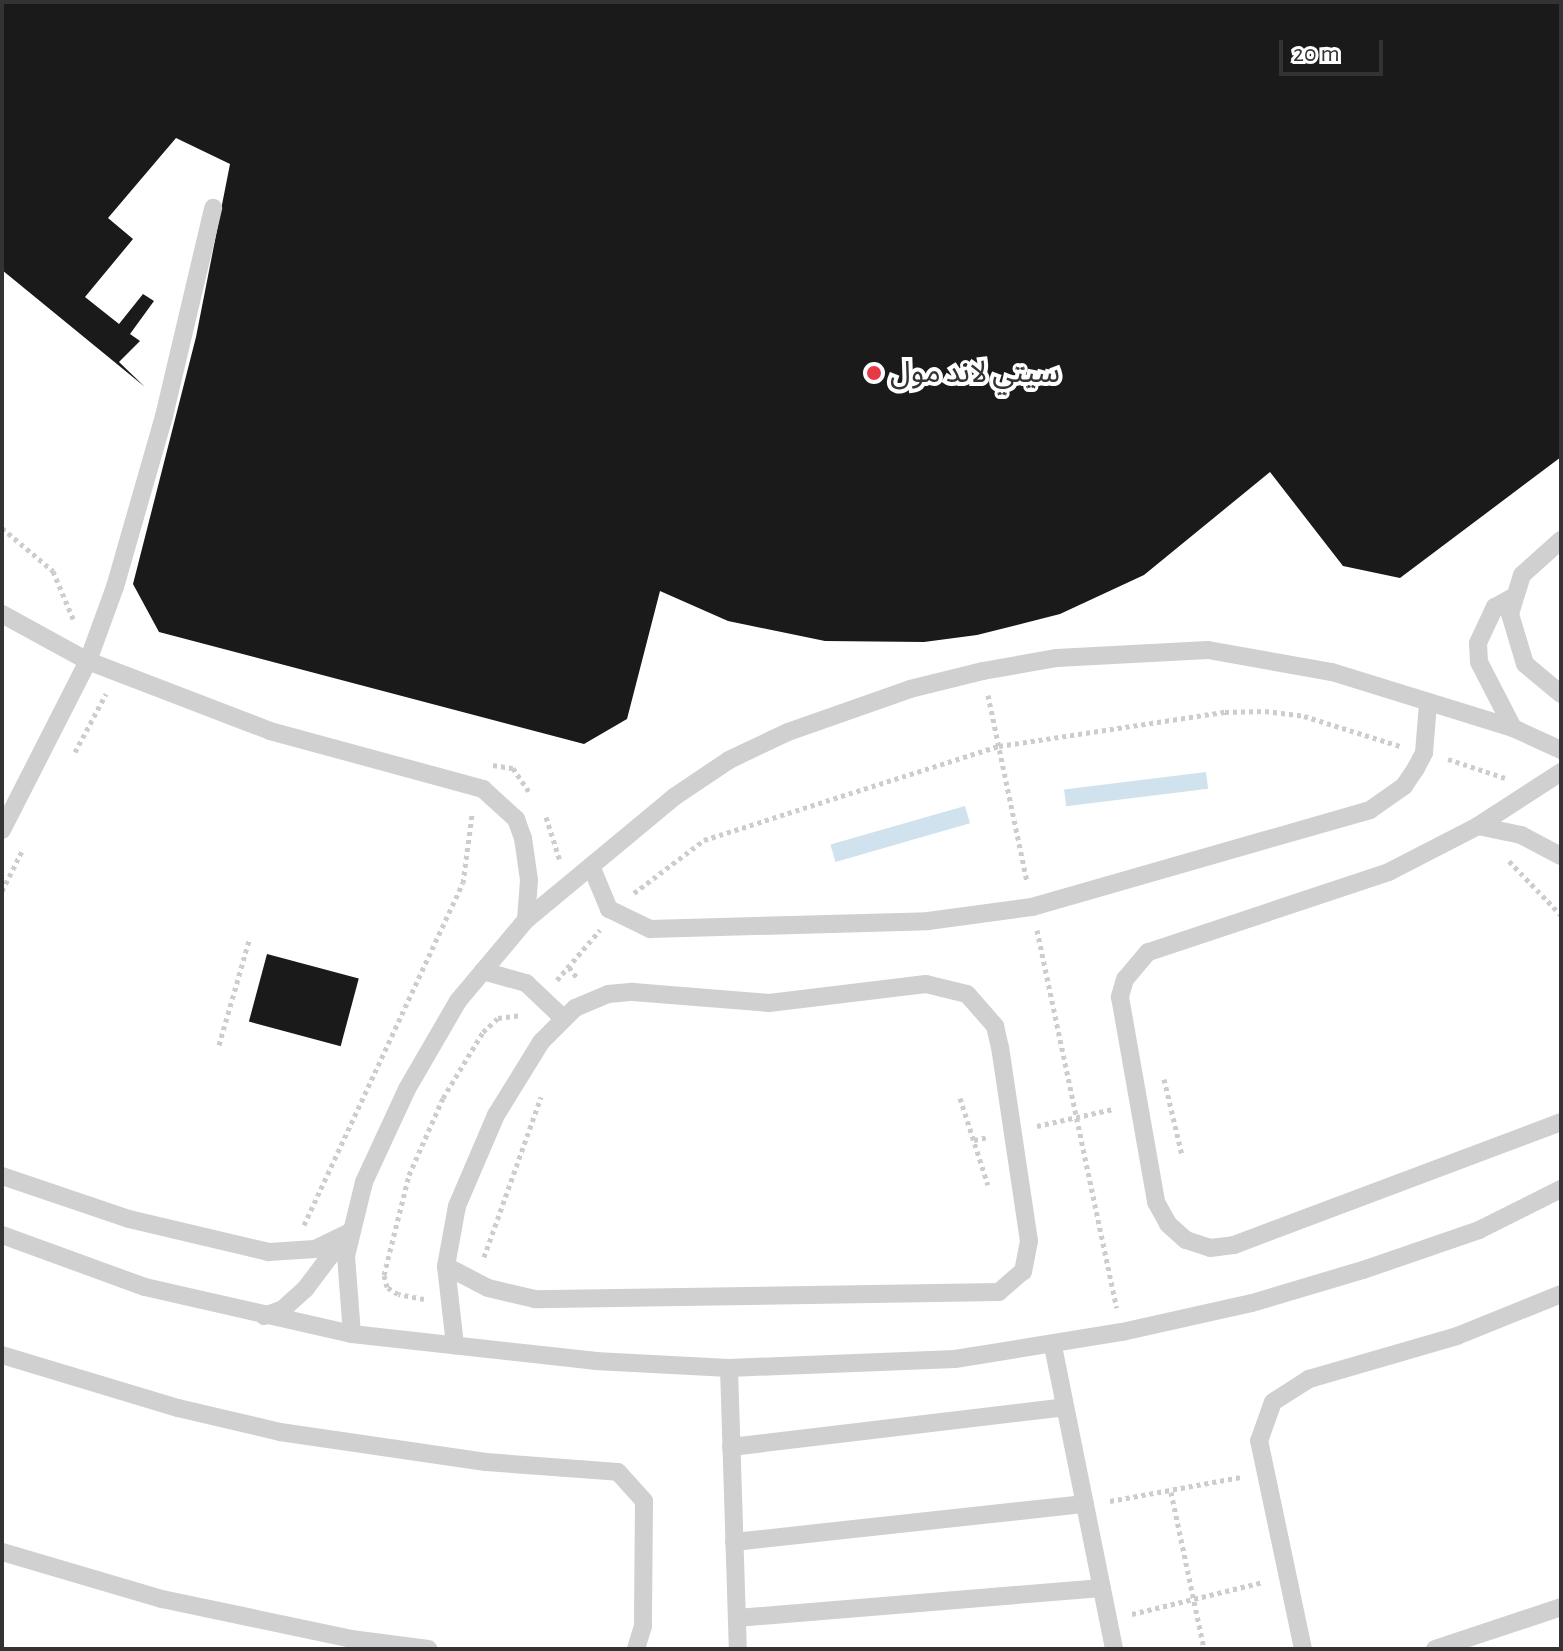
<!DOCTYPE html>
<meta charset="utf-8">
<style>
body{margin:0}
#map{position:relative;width:1563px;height:1651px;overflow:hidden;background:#fff;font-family:"Alegreya Sans","Noto Sans Arabic",sans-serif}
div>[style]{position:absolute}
.water>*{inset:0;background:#cfe2ee;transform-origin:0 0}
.building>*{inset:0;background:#1a1a1a;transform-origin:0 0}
.path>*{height:5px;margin-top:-2.5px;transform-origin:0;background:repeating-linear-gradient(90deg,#cdcdcd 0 4px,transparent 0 8px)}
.lane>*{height:18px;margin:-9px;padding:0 9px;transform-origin:9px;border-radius:9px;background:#d0d0d0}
.dots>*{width:22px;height:22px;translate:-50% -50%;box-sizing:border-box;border:4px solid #fff;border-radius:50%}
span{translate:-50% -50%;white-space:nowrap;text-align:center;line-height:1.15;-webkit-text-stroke:8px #fff;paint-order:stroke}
.poi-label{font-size:30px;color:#333}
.left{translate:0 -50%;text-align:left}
.frame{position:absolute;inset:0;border:4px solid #333;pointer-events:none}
.scale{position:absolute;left:1279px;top:40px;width:104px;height:36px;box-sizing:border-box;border:4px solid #333;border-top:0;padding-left:10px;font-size:24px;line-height:28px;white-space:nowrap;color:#333;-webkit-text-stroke:6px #fff;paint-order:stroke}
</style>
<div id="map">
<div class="water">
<div style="left:1206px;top:772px;width:17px;height:143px;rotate:83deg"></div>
<div style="left:965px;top:806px;width:18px;height:140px;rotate:74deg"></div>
</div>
<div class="building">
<div style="clip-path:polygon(2px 2px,1561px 2px,1561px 457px,1400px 578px,1343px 566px,1270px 472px,1144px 575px,1060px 614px,977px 635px,924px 642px,825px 641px,728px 621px,660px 591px,627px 719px,584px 744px,159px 632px,133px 584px,196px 337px,230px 164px,176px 138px,108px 218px,133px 239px,85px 297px,119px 324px,143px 294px,154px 301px,130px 334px,140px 341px,119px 362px,145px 387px,2px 270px)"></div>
<div style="left:267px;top:954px;width:95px;height:70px;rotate:15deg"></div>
</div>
<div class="path">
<div style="left:2px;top:528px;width:67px;rotate:40.1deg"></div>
<div style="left:53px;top:571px;width:54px;rotate:67.2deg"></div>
<div style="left:988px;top:695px;width:190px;rotate:78.2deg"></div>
<div style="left:75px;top:752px;width:66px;rotate:-61.9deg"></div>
<div style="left:1448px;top:759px;width:60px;rotate:18.4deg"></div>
<div style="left:493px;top:765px;width:20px;rotate:9deg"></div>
<div style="left:513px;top:768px;width:29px;rotate:56deg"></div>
<div style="left:546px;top:817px;width:46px;rotate:72.3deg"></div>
<div style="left:1509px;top:861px;width:75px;rotate:46.1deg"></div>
<div style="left:2px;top:891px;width:47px;rotate:-63.4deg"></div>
<div style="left:634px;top:893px;width:88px;rotate:-37.1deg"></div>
<div style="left:704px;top:840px;width:310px;rotate:-17.7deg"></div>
<div style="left:999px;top:746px;width:229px;rotate:-8.6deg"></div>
<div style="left:1225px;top:712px;width:40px;rotate:-1.4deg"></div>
<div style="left:1265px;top:711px;width:39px;rotate:7deg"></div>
<div style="left:1304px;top:716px;width:101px;rotate:17.4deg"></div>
<div style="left:1037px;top:930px;width:386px;rotate:78.1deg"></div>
<div style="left:569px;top:967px;width:15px;rotate:53deg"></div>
<div style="left:557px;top:980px;width:66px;rotate:-49.3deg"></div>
<div style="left:219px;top:1045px;width:112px;rotate:-74deg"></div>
<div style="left:1164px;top:1079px;width:78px;rotate:76.7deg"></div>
<div style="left:960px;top:1098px;width:91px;rotate:72.2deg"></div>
<div style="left:1037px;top:1126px;width:78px;rotate:-12.6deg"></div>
<div style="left:974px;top:1140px;width:14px;rotate:-12deg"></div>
<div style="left:304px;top:1225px;width:377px;rotate:-65.1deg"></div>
<div style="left:463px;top:883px;width:69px;rotate:-82.5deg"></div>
<div style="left:484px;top:1257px;width:170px;rotate:-70.4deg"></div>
<div style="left:424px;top:1299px;width:26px;rotate:-169deg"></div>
<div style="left:398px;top:1294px;width:13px;rotate:-148deg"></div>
<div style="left:387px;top:1287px;width:12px;rotate:-104deg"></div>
<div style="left:384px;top:1275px;width:103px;rotate:-76deg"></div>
<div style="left:409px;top:1175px;width:84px;rotate:-66.2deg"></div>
<div style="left:443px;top:1098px;width:77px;rotate:-58.8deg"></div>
<div style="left:483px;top:1032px;width:21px;rotate:-43deg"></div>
<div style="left:498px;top:1018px;width:24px;rotate:-7deg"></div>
<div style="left:1171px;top:1492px;width:160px;rotate:78.1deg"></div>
<div style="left:1110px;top:1501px;width:133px;rotate:-10.4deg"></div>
<div style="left:1132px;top:1614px;width:135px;rotate:-13.7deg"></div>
</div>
<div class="lane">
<div style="left:1561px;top:540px;width:52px;rotate:138.1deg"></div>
<div style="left:1522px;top:575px;width:41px;rotate:107.1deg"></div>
<div style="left:1510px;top:614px;width:52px;rotate:73.3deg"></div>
<div style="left:1525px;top:664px;width:47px;rotate:39.8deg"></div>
<div style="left:2px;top:614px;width:98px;rotate:28.7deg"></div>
<div style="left:88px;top:661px;width:195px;rotate:21deg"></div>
<div style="left:270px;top:731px;width:221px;rotate:15.2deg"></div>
<div style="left:483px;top:789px;width:45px;rotate:42.3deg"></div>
<div style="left:516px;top:819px;width:20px;rotate:70deg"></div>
<div style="left:523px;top:838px;width:42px;rotate:81.9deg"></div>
<div style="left:529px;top:880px;width:40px;rotate:94.3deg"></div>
<div style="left:1513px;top:728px;width:74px;rotate:-117.3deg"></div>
<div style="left:1479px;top:662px;width:19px;rotate:-93deg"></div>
<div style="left:1478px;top:643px;width:40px;rotate:-65deg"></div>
<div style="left:1495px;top:607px;width:21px;rotate:-29deg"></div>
<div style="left:1561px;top:772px;width:99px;rotate:147deg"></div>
<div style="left:1478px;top:826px;width:100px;rotate:152.7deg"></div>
<div style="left:1389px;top:872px;width:254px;rotate:161.6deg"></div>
<div style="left:1148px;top:952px;width:35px;rotate:130deg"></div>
<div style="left:1125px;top:979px;width:19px;rotate:106deg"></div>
<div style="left:1120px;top:997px;width:208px;rotate:80deg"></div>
<div style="left:1156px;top:1202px;width:25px;rotate:61deg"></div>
<div style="left:1168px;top:1224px;width:24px;rotate:42deg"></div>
<div style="left:1186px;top:1240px;width:25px;rotate:18deg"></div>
<div style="left:1210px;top:1248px;width:24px;rotate:-7deg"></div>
<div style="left:1234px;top:1245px;width:349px;rotate:-20.6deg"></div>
<div style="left:1478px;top:826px;width:44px;rotate:11.8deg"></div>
<div style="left:1521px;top:835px;width:45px;rotate:27.7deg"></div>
<div style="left:2px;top:830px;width:190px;rotate:-63deg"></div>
<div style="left:88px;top:661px;width:79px;rotate:-70deg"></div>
<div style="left:115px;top:587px;width:178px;rotate:-74deg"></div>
<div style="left:164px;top:416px;width:214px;rotate:-76.7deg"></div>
<div style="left:591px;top:866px;width:47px;rotate:67.3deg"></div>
<div style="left:609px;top:909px;width:46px;rotate:26deg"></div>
<div style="left:650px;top:929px;width:278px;rotate:-1.6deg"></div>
<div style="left:928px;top:921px;width:105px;rotate:-7.7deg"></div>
<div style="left:1032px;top:907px;width:352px;rotate:-16deg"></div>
<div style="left:1370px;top:810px;width:42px;rotate:-35.2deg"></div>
<div style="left:1404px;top:786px;width:22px;rotate:-56deg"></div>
<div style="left:1416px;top:768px;width:17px;rotate:-62deg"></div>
<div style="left:1424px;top:753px;width:50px;rotate:-85.4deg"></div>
<div style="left:483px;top:971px;width:45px;rotate:15.6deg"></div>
<div style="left:526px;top:983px;width:50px;rotate:43.4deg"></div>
<div style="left:926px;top:984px;width:42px;rotate:13.7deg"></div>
<div style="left:967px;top:994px;width:43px;rotate:48.8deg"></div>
<div style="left:995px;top:1026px;width:22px;rotate:77deg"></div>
<div style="left:1000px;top:1047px;width:196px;rotate:81.5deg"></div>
<div style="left:1029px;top:1241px;width:31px;rotate:101deg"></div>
<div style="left:1023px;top:1271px;width:32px;rotate:139deg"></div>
<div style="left:999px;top:1292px;width:464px;rotate:179.1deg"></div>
<div style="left:535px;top:1299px;width:48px;rotate:-166.8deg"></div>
<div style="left:488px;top:1288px;width:47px;rotate:-152.4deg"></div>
<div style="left:446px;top:1266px;width:61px;rotate:-79.6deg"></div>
<div style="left:457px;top:1206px;width:99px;rotate:-66.8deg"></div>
<div style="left:496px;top:1115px;width:86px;rotate:-58.3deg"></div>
<div style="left:541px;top:1042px;width:48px;rotate:-45deg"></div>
<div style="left:575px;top:1008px;width:36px;rotate:-23deg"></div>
<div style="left:608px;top:994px;width:25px;rotate:-5deg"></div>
<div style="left:633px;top:992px;width:136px;rotate:4.6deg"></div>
<div style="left:769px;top:1003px;width:158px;rotate:-6.9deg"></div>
<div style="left:2px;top:1176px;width:134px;rotate:18.7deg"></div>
<div style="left:129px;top:1219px;width:144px;rotate:13.3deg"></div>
<div style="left:269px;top:1252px;width:46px;rotate:-3.7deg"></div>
<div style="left:315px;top:1249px;width:37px;rotate:-26deg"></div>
<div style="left:2px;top:1235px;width:152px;rotate:20deg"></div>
<div style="left:145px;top:1287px;width:212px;rotate:12.8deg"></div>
<div style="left:352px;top:1334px;width:244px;rotate:6.3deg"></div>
<div style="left:595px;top:1361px;width:134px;rotate:3deg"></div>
<div style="left:729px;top:1368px;width:226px;rotate:-2.3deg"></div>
<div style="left:955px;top:1359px;width:169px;rotate:-9.2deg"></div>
<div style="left:1122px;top:1332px;width:133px;rotate:-12.6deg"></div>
<div style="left:1252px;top:1303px;width:116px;rotate:-16.6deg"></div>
<div style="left:1363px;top:1270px;width:123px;rotate:-19deg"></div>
<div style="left:1479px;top:1230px;width:92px;rotate:-26.6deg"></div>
<div style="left:446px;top:1266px;width:80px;rotate:83.5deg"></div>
<div style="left:264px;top:1316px;width:20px;rotate:-20deg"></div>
<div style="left:283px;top:1309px;width:31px;rotate:-42deg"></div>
<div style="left:306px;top:1288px;width:66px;rotate:-53deg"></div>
<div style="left:352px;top:1334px;width:78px;rotate:-94.4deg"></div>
<div style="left:346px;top:1256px;width:76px;rotate:-76.3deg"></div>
<div style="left:364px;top:1182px;width:102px;rotate:-65.2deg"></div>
<div style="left:407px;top:1089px;width:102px;rotate:-59.9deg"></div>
<div style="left:458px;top:1001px;width:106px;rotate:-50deg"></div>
<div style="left:526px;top:920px;width:192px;rotate:-39.7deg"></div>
<div style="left:674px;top:797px;width:66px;rotate:-33.9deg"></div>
<div style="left:729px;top:760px;width:65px;rotate:-25.4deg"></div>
<div style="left:788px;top:732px;width:129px;rotate:-19.4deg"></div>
<div style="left:910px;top:689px;width:75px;rotate:-13.9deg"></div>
<div style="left:983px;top:671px;width:75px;rotate:-10deg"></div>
<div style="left:1057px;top:658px;width:151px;rotate:-3deg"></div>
<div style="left:1208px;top:650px;width:126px;rotate:10.1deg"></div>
<div style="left:1332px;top:672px;width:189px;rotate:17.2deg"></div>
<div style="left:1513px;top:728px;width:53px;rotate:24.6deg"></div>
<div style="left:1053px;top:1346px;width:309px;rotate:78.6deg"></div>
<div style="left:2px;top:1355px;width:184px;rotate:16.8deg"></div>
<div style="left:178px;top:1408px;width:105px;rotate:13.2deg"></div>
<div style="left:280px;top:1432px;width:208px;rotate:8.3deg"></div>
<div style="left:486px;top:1462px;width:132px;rotate:4.3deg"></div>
<div style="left:618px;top:1472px;width:39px;rotate:48deg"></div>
<div style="left:644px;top:1501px;width:125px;rotate:90.5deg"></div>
<div style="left:643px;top:1626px;width:24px;rotate:107deg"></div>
<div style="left:729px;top:1368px;width:281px;rotate:88.2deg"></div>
<div style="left:731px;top:1447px;width:336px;rotate:-6.8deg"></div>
<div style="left:734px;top:1542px;width:353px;rotate:-6.2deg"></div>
<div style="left:2px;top:1552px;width:167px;rotate:16.4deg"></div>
<div style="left:162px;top:1599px;width:193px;rotate:11.9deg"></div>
<div style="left:351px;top:1639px;width:78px;rotate:7.4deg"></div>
<div style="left:737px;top:1618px;width:366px;rotate:-4.7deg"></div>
<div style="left:1303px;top:1649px;width:213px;rotate:-101.9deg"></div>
<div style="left:1259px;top:1441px;width:41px;rotate:-70.3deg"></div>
<div style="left:1273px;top:1402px;width:43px;rotate:-32.6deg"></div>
<div style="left:1309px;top:1379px;width:154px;rotate:-16.2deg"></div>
<div style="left:1457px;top:1336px;width:112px;rotate:-22deg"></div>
<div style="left:1435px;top:1649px;width:133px;rotate:-18.4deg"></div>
</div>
<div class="dots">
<div style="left:874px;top:373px;background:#e63946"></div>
</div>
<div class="poi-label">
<span class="left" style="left:890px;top:373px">سيتي لاند مول</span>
</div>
<div class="frame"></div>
<div class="scale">20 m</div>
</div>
